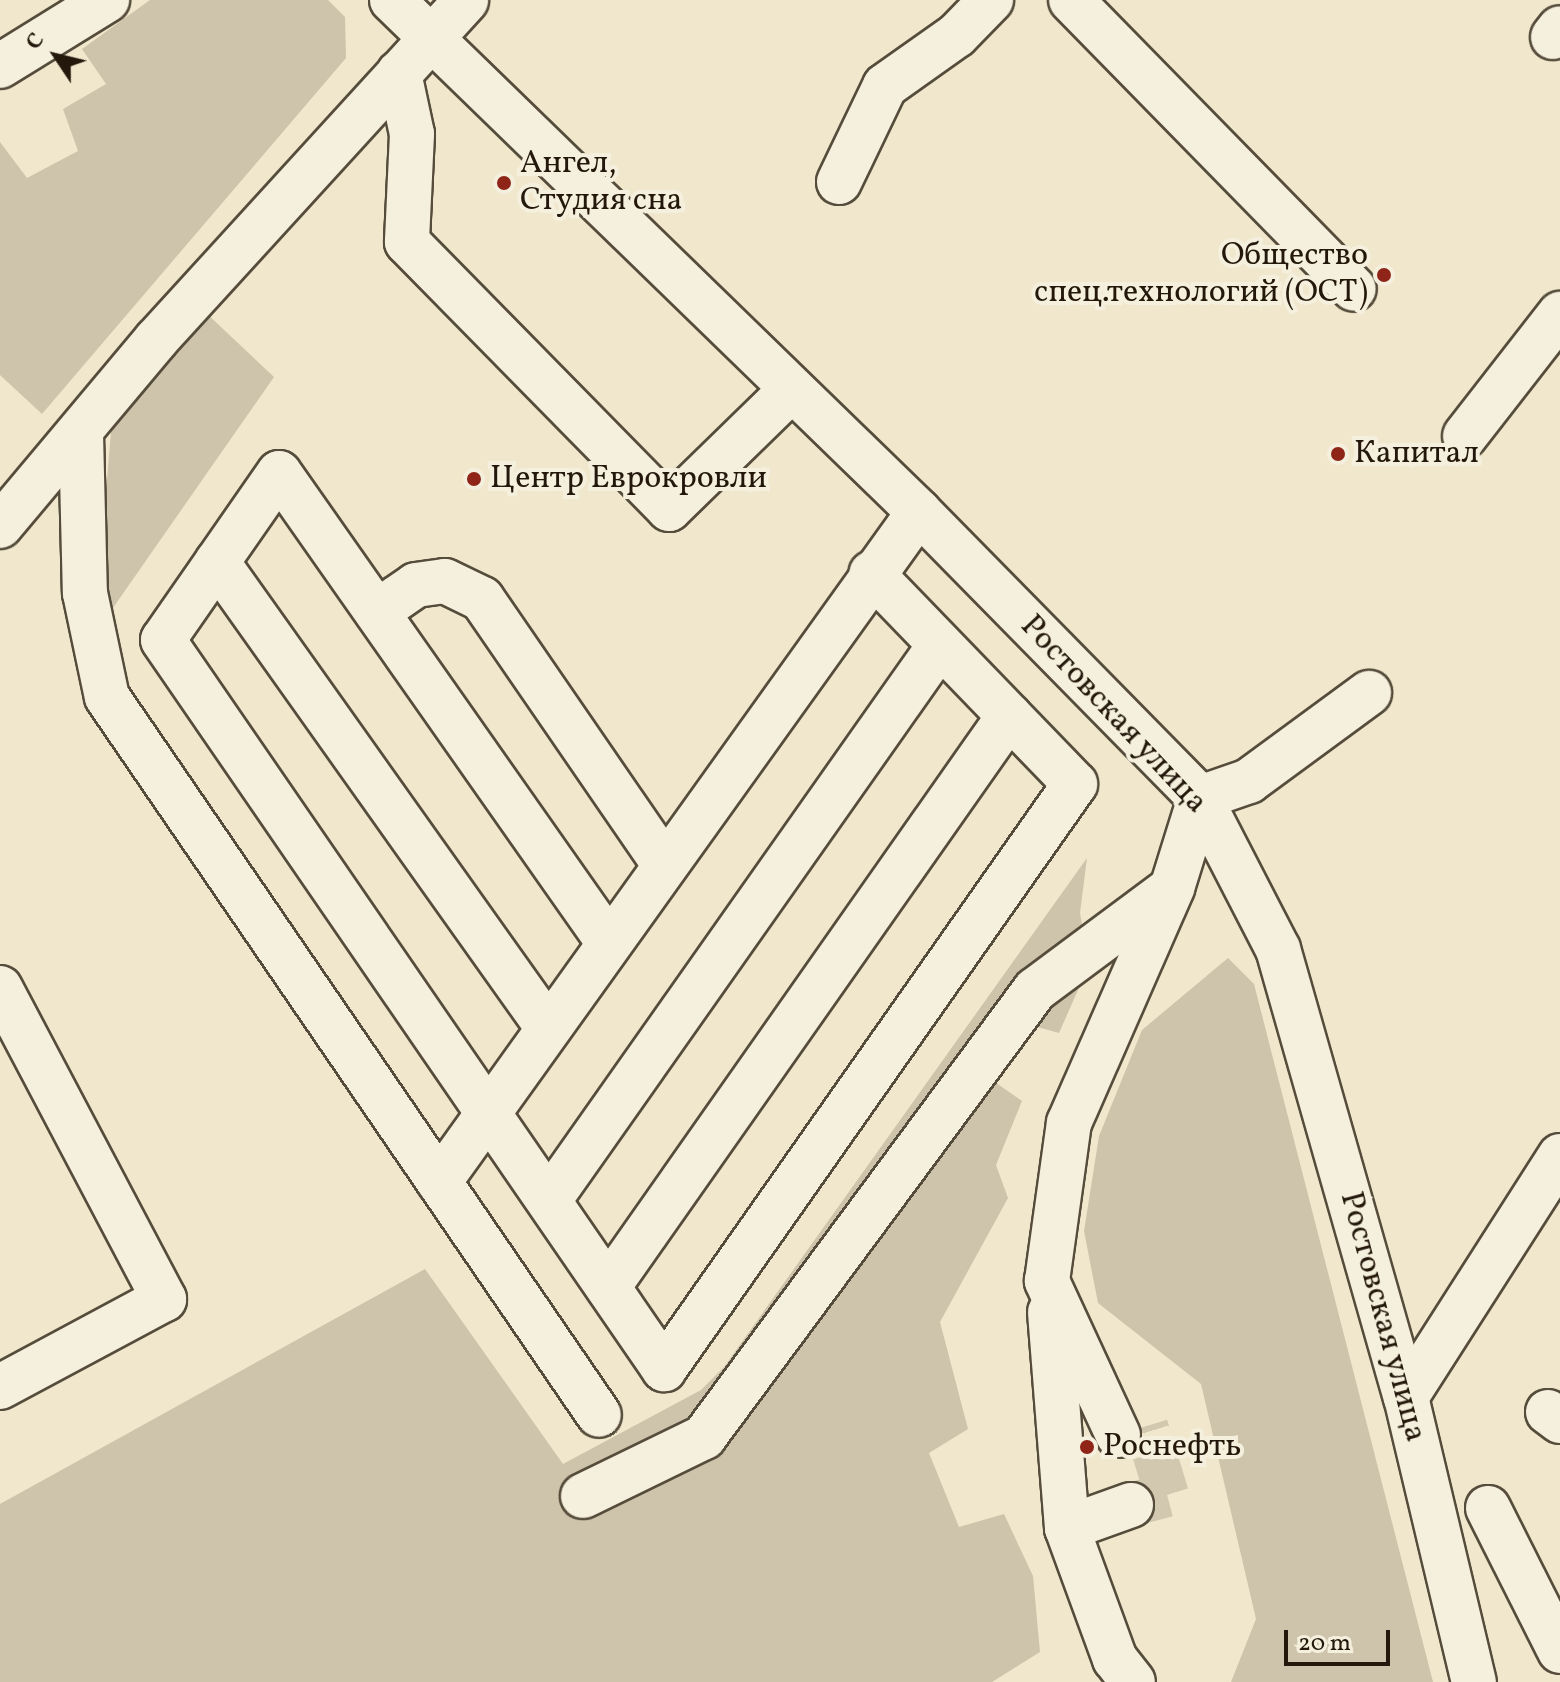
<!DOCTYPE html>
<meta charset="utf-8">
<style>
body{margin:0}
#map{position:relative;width:1560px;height:1682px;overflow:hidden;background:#f0e7cc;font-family:Vollkorn,serif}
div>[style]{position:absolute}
.green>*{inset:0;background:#cdc4ab}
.minor-tunnel>*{height:44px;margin-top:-22px;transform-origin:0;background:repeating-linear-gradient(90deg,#d1c8af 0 44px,transparent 0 66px)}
.roads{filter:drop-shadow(2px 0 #564c3b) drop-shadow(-2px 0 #564c3b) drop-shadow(0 2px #564c3b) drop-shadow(0 -2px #564c3b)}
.minor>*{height:44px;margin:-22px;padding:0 22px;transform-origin:22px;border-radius:22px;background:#f5efde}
.dots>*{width:22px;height:22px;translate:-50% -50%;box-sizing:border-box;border:4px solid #f5efde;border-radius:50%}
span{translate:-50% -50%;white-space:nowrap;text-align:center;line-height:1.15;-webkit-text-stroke:8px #f5efde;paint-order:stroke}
.poi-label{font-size:32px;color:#23180b}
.left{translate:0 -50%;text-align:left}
.right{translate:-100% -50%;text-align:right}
.street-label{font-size:32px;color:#23180b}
.north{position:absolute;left:16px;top:16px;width:80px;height:80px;-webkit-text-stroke:6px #f5efde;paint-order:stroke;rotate:305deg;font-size:22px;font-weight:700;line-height:32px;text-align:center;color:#23180b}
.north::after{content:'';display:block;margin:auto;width:28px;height:36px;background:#23180b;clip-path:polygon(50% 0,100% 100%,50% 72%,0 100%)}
.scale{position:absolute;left:1284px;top:1630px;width:106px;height:36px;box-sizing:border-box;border:4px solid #23180b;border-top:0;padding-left:10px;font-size:24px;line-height:28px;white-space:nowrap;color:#23180b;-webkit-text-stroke:6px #f5efde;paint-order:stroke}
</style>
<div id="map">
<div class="green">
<div style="clip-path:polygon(150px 0,328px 0,345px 17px,346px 58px,42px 414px,0 375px,0 142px,27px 178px,78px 151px,63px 109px,106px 84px,82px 49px)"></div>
<div style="clip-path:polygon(205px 312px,274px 377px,108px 615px,104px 515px,111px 432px)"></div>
<div style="clip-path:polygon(1087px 858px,1080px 913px,1089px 965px,1059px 1033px,1023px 1023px,992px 1080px,1022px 1101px,996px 1165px,1008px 1198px,940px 1322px,968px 1429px,929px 1453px,959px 1527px,1004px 1514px,1033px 1576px,1040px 1652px,992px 1682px,0 1682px,0 1504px,425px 1269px,563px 1464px,701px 1390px,724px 1367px)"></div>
<div style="clip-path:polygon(1228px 958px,1254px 984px,1433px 1682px,1231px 1682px,1256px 1619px,1201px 1384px,1098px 1303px,1084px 1231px,1099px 1136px,1142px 1030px)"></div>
</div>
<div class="minor-tunnel">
<div style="left:1141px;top:1502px;width:27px;rotate:-15deg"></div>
<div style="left:1167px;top:1495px;width:72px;rotate:-106.9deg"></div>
</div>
<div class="roads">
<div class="minor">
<div style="left:392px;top:0;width:735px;rotate:44.17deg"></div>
<div style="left:919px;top:512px;width:401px;rotate:45.5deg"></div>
<div style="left:1200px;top:798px;width:170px;rotate:62.7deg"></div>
<div style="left:1278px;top:949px;width:466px;rotate:74.1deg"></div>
<div style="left:1406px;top:1397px;width:293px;rotate:76.6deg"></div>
<div style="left:1071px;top:0;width:404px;rotate:45.6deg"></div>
<div style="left:1553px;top:37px;width:11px;rotate:-52deg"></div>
<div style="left:0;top:66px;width:126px;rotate:-31.7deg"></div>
<div style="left:399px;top:73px;width:62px;rotate:78deg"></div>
<div style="left:412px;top:134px;width:108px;rotate:92.7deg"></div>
<div style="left:407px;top:242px;width:374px;rotate:45.5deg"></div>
<div style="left:669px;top:509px;width:169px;rotate:-44.3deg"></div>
<div style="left:839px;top:182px;width:106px;rotate:-64.4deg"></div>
<div style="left:885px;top:86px;width:88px;rotate:-35.3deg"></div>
<div style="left:957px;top:35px;width:49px;rotate:-45.8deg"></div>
<div style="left:81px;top:434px;width:159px;rotate:88.6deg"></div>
<div style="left:85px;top:593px;width:106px;rotate:78.1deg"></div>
<div style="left:107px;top:697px;width:870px;rotate:55.58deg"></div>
<div style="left:1465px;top:436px;width:155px;rotate:-52.1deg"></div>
<div style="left:0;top:526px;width:243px;rotate:-50deg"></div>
<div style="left:156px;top:340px;width:460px;rotate:-47.6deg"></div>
<div style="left:217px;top:562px;width:572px;rotate:54.61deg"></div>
<div style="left:377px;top:612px;width:47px;rotate:-34.7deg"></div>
<div style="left:416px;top:585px;width:29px;rotate:-8deg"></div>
<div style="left:445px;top:581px;width:41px;rotate:25.9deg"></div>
<div style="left:482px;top:599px;width:321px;rotate:55.5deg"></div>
<div style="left:609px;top:943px;width:574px;rotate:-125.07deg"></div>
<div style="left:279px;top:473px;width:203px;rotate:124.8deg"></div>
<div style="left:163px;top:640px;width:885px;rotate:55.5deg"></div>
<div style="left:664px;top:1369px;width:715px;rotate:-54.91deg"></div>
<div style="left:1075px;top:784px;width:293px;rotate:-134deg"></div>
<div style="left:0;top:988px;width:352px;rotate:62.2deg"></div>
<div style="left:164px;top:1299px;width:186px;rotate:151.8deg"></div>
<div style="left:439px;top:1182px;width:824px;rotate:-54.38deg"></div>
<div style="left:549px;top:1200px;width:679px;rotate:-54.84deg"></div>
<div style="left:608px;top:1287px;width:698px;rotate:-54.92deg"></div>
<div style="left:1050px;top:1312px;width:217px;rotate:85.5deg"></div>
<div style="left:1406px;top:1397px;width:286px;rotate:-57.4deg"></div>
<div style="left:1548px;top:1412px;width:15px;rotate:37deg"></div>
<div style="left:1118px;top:1435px;width:170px;rotate:-114.8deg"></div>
<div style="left:1047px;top:1281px;width:160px;rotate:-82.1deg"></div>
<div style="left:1069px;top:1123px;width:257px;rotate:-66.3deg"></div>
<div style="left:1172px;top:888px;width:94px;rotate:-72.7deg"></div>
<div style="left:1200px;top:798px;width:52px;rotate:-19.1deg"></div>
<div style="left:1249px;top:781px;width:149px;rotate:-36.3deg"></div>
<div style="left:583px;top:1496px;width:135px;rotate:-26deg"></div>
<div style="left:704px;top:1437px;width:556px;rotate:-53.48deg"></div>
<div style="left:1035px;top:990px;width:167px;rotate:-36.7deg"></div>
<div style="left:1131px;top:1505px;width:68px;rotate:160.2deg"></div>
<div style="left:1067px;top:1528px;width:140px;rotate:69.9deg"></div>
<div style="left:1115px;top:1659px;width:29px;rotate:52deg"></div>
<div style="left:1488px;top:1508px;width:160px;rotate:63.3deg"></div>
</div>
</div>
<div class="dots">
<div style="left:504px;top:183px;background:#8f2418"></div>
<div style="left:1384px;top:275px;background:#8f2418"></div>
<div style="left:1338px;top:454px;background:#8f2418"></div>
<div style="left:474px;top:479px;background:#8f2418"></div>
<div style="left:1087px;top:1447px;background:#8f2418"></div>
</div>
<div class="poi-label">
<span class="left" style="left:520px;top:183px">Ангел,<br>Студия сна</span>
<span class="right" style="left:1368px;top:275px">Общество<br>спец.технологий (ОСТ)</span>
<span class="left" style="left:1354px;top:454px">Капитал</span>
<span class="left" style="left:490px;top:479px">Центр Еврокровли</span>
<span class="left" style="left:1103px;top:1447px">Роснефть</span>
</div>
<div class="street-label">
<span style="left:1113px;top:715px;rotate:47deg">Ростовская улица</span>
<span style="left:1382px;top:1317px;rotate:75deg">Ростовская улица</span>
</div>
<div class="north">С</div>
<div class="scale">20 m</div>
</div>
